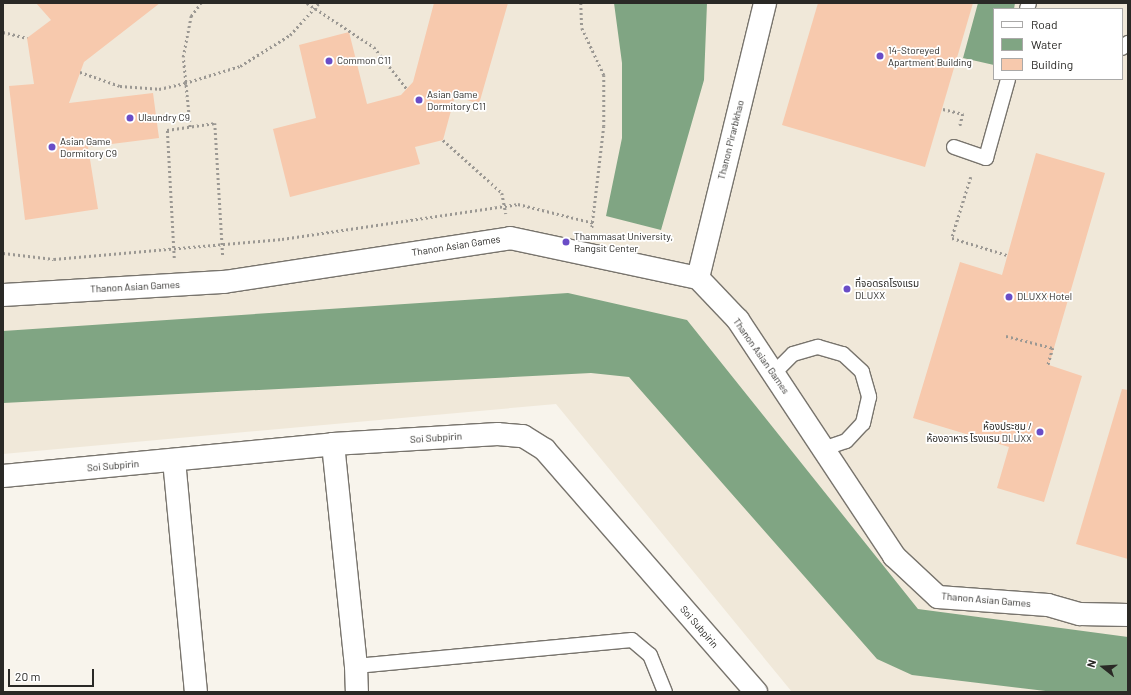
<!DOCTYPE html>
<meta charset="utf-8">
<style>
body{margin:0}
#map{position:relative;width:1131px;height:695px;overflow:hidden;background:#f8f4ec;font-family:Barlow,"Noto Sans Thai",sans-serif}
div>[style]{position:absolute}
.built>*{inset:0;background:#f0e8d9}
.water>*{inset:0;background:#80a583}
.building>*{inset:0;background:#f7c9ad}
.path>*{height:2.5px;margin-top:-1.25px;transform-origin:0;background:repeating-linear-gradient(90deg,#9b9893 0 2px,transparent 0 5px)}
.roads{filter:drop-shadow(1px 0 #78746d) drop-shadow(-1px 0 #78746d) drop-shadow(0 1px #78746d) drop-shadow(0 -1px #78746d)}
.service>*{height:14px;margin:-7px;padding:0 7px;transform-origin:7px;border-radius:7px;background:#fff}
.minor>*{height:22px;margin:-11px;padding:0 11px;transform-origin:11px;border-radius:11px;background:#fff}
.dots>*{width:11px;height:11px;translate:-50% -50%;box-sizing:border-box;border:2px solid #fff;border-radius:50%}
span{translate:-50% -50%;white-space:nowrap;text-align:center;line-height:1.15;-webkit-text-stroke:3.5px #fff;paint-order:stroke}
.poi-label{font-size:10px;color:#2a2926}
.left{translate:0 -50%;text-align:left}
.right{translate:-100% -50%;text-align:right}
.street-label{font-size:10px;color:#2a2926}
.frame{position:absolute;inset:0;border:4px solid #2a2926;pointer-events:none}
.legend{position:absolute;left:993px;top:8px;width:130px;height:72px;box-sizing:border-box;background:#fff;border:1px solid #aaa9a8;margin:0;padding:5px 7px;list-style:none;font-size:12px;color:#2a2926}
.legend li{display:flex;align-items:center;gap:8px;height:20px}
.legend b{width:20px;border:1px solid #aaa9a8}
.north{position:absolute;left:1083px;top:647px;width:40px;height:40px;-webkit-text-stroke:3px #fff;paint-order:stroke;rotate:287deg;font-size:11px;font-weight:700;line-height:16px;text-align:center;color:#2a2926}
.north::after{content:'';display:block;margin:auto;width:14px;height:18px;background:#2a2926;clip-path:polygon(50% 0,100% 100%,50% 72%,0 100%)}
.scale{position:absolute;left:8px;top:669px;width:86px;height:18px;box-sizing:border-box;border:2px solid #2a2926;border-top:0;padding-left:5px;font-size:12px;line-height:14px;white-space:nowrap;color:#2a2926;-webkit-text-stroke:3px #fff;paint-order:stroke}
</style>
<div id="map">
<div class="built">
<div style="clip-path:polygon(evenodd,3px 3px,1128px 3px,1128px 692px,792px 692px,556px 404px,3px 454px,3px 3px,994px 9px,1122px 9px,1122px 79px,994px 79px,994px 9px)"></div>
</div>
<div class="water">
<div style="clip-path:polygon(614px 3px,707px 3px,704px 80px,661px 230px,606px 216px,622px 138px,622px 63px)"></div>
<div style="clip-path:polygon(978px 3px,1015px 3px,1014px 9px,994px 9px,994px 65px,963px 58px)"></div>
<div style="clip-path:polygon(568px 293px,687px 320px,918px 609px,1128px 637px,1128px 692px,1054px 692px,912px 675px,877px 659px,629px 377px,591px 373px,3px 403px,3px 331px)"></div>
</div>
<div class="building">
<div style="clip-path:polygon(36px 3px,160px 3px,84px 62px,69px 103px,153px 93px,159px 138px,88px 147px,98px 209px,25px 220px,9px 86px,34px 84px,27px 38px,51px 20px)"></div>
<div style="clip-path:polygon(434px 3px,508px 3px,479px 104px,455px 96px,443px 140px,415px 147px,420px 164px,290px 197px,273px 129px,316px 118px,299px 45px,349px 32px,367px 104px,401px 95px,413px 82px)"></div>
<div style="clip-path:polygon(818px 3px,973px 3px,925px 167px,782px 125px)"></div>
<div style="clip-path:polygon(1036px 153px,1105px 173px,1049px 365px,1082px 376px,1044px 502px,997px 488px,1009px 447px,913px 418px,960px 262px,1002px 275px)"></div>
<div style="clip-path:polygon(1122px 389px,1128px 390px,1128px 559px,1076px 544px)"></div>
</div>
<div class="path">
<div style="left:307px;top:3px;width:80px;rotate:33.3deg"></div>
<div style="left:374px;top:47px;width:53px;rotate:51.8deg"></div>
<div style="left:581px;top:3px;width:25px;rotate:88deg"></div>
<div style="left:582px;top:28px;width:52px;rotate:64.9deg"></div>
<div style="left:604px;top:75px;width:51px;rotate:90deg"></div>
<div style="left:604px;top:126px;width:103px;rotate:96.7deg"></div>
<div style="left:3px;top:32px;width:25px;rotate:14deg"></div>
<div style="left:80px;top:72px;width:42px;rotate:19.3deg"></div>
<div style="left:120px;top:86px;width:39px;rotate:4deg"></div>
<div style="left:159px;top:89px;width:27px;rotate:-13deg"></div>
<div style="left:185px;top:83px;width:58px;rotate:-17.2deg"></div>
<div style="left:240px;top:66px;width:59px;rotate:-31.8deg"></div>
<div style="left:290px;top:35px;width:43px;rotate:-47.8deg"></div>
<div style="left:943px;top:109px;width:21px;rotate:14deg"></div>
<div style="left:963px;top:114px;width:12px;rotate:104deg"></div>
<div style="left:190px;top:127px;width:70px;rotate:-95.7deg"></div>
<div style="left:183px;top:57px;width:42px;rotate:-79deg"></div>
<div style="left:191px;top:16px;width:16px;rotate:-52deg"></div>
<div style="left:443px;top:140px;width:79px;rotate:41.9deg"></div>
<div style="left:502px;top:193px;width:21px;rotate:79deg"></div>
<div style="left:971px;top:177px;width:64px;rotate:107.3deg"></div>
<div style="left:952px;top:238px;width:58px;rotate:17.2deg"></div>
<div style="left:3px;top:253px;width:51px;rotate:6.7deg"></div>
<div style="left:54px;top:259px;width:229px;rotate:-5deg"></div>
<div style="left:282px;top:239px;width:239px;rotate:-8.4deg"></div>
<div style="left:518px;top:204px;width:78px;rotate:14deg"></div>
<div style="left:174px;top:258px;width:128px;rotate:-93.1deg"></div>
<div style="left:167px;top:130px;width:49px;rotate:-8.3deg"></div>
<div style="left:215px;top:123px;width:134px;rotate:86.6deg"></div>
<div style="left:1006px;top:336px;width:49px;rotate:14.3deg"></div>
<div style="left:1053px;top:348px;width:18px;rotate:106deg"></div>
</div>
<div class="roads">
<div class="service">
<div style="left:1027px;top:9px;width:6px;rotate:-72deg"></div>
<div style="left:1122px;top:48px;width:8px;rotate:-40deg"></div>
<div style="left:954px;top:147px;width:34px;rotate:19deg"></div>
<div style="left:986px;top:158px;width:82px;rotate:-74.4deg"></div>
<div style="left:774px;top:373px;width:27px;rotate:-45deg"></div>
<div style="left:793px;top:354px;width:26px;rotate:-16deg"></div>
<div style="left:818px;top:347px;width:26px;rotate:16deg"></div>
<div style="left:843px;top:354px;width:26px;rotate:43deg"></div>
<div style="left:862px;top:372px;width:26px;rotate:74deg"></div>
<div style="left:869px;top:397px;width:27px;rotate:103deg"></div>
<div style="left:863px;top:423px;width:25px;rotate:133deg"></div>
<div style="left:846px;top:441px;width:24px;rotate:161deg"></div>
<div style="left:356px;top:666px;width:277px;rotate:-5.4deg"></div>
<div style="left:632px;top:640px;width:23px;rotate:40deg"></div>
<div style="left:650px;top:655px;width:40px;rotate:68deg"></div>
</div>
<div class="minor">
<div style="left:698px;top:278px;width:283px;rotate:-76.3deg"></div>
<div style="left:3px;top:295px;width:221px;rotate:-3.4deg"></div>
<div style="left:224px;top:282px;width:289px;rotate:-8.7deg"></div>
<div style="left:510px;top:238px;width:192px;rotate:12deg"></div>
<div style="left:698px;top:278px;width:58px;rotate:46.4deg"></div>
<div style="left:738px;top:320px;width:283px;rotate:56.5deg"></div>
<div style="left:894px;top:556px;width:60px;rotate:43deg"></div>
<div style="left:938px;top:597px;width:110px;rotate:4.2deg"></div>
<div style="left:1048px;top:605px;width:33px;rotate:16deg"></div>
<div style="left:1080px;top:614px;width:48px;rotate:1.2deg"></div>
<div style="left:333px;top:444px;width:223px;rotate:84.1deg"></div>
<div style="left:356px;top:666px;width:26px;rotate:88deg"></div>
<div style="left:174px;top:460px;width:233px;rotate:84.6deg"></div>
<div style="left:3px;top:476px;width:332px;rotate:-5.5deg"></div>
<div style="left:333px;top:444px;width:165px;rotate:-3.5deg"></div>
<div style="left:498px;top:434px;width:25px;rotate:5deg"></div>
<div style="left:523px;top:436px;width:26px;rotate:32deg"></div>
<div style="left:545px;top:450px;width:321px;rotate:48.9deg"></div>
</div>
</div>
<div class="dots">
<div style="left:880px;top:56px;background:#6a4dc7"></div>
<div style="left:329px;top:61px;background:#6a4dc7"></div>
<div style="left:419px;top:100px;background:#6a4dc7"></div>
<div style="left:130px;top:118px;background:#6a4dc7"></div>
<div style="left:52px;top:147px;background:#6a4dc7"></div>
<div style="left:566px;top:242px;background:#6a4dc7"></div>
<div style="left:847px;top:289px;background:#6a4dc7"></div>
<div style="left:1009px;top:297px;background:#6a4dc7"></div>
<div style="left:1040px;top:432px;background:#6a4dc7"></div>
</div>
<div class="poi-label">
<span class="left" style="left:888px;top:56px">14-Storeyed<br>Apartment Building</span>
<span class="left" style="left:337px;top:61px">Common C11</span>
<span class="left" style="left:427px;top:100px">Asian Game<br>Dormitory C11</span>
<span class="left" style="left:138px;top:118px">Ulaundry C9</span>
<span class="left" style="left:60px;top:147px">Asian Game<br>Dormitory C9</span>
<span class="left" style="left:574px;top:242px">Thammasat University,<br>Rangsit Center</span>
<span class="left" style="left:855px;top:289px">ที่จอดรถโรงแรม<br>DLUXX</span>
<span class="left" style="left:1017px;top:297px">DLUXX Hotel</span>
<span class="right" style="left:1032px;top:432px">ห้องประชุม /<br>ห้องอาหาร โรงแรม DLUXX</span>
</div>
<div class="street-label">
<span style="left:731px;top:140px;rotate:-76deg">Thanon Pirarbkhao</span>
<span style="left:456px;top:246px;rotate:-9deg">Thanon Asian Games</span>
<span style="left:135px;top:287px;rotate:-3deg">Thanon Asian Games</span>
<span style="left:761px;top:356px;rotate:55deg">Thanon Asian Games</span>
<span style="left:436px;top:438px;rotate:-4deg">Soi Subpirin</span>
<span style="left:113px;top:466px;rotate:-5deg">Soi Subpirin</span>
<span style="left:986px;top:600px;rotate:5deg">Thanon Asian Games</span>
<span style="left:699px;top:627px;rotate:49deg">Soi Subpirin</span>
</div>
<div class="frame"></div>
<ul class="legend">
<li><b style="height:5px;background:#fff"></b>Road</li>
<li><b style="height:11px;background:#80a583"></b>Water</li>
<li><b style="height:11px;background:#f7c9ad"></b>Building</li>
</ul>
<div class="north">N</div>
<div class="scale">20 m</div>
</div>
